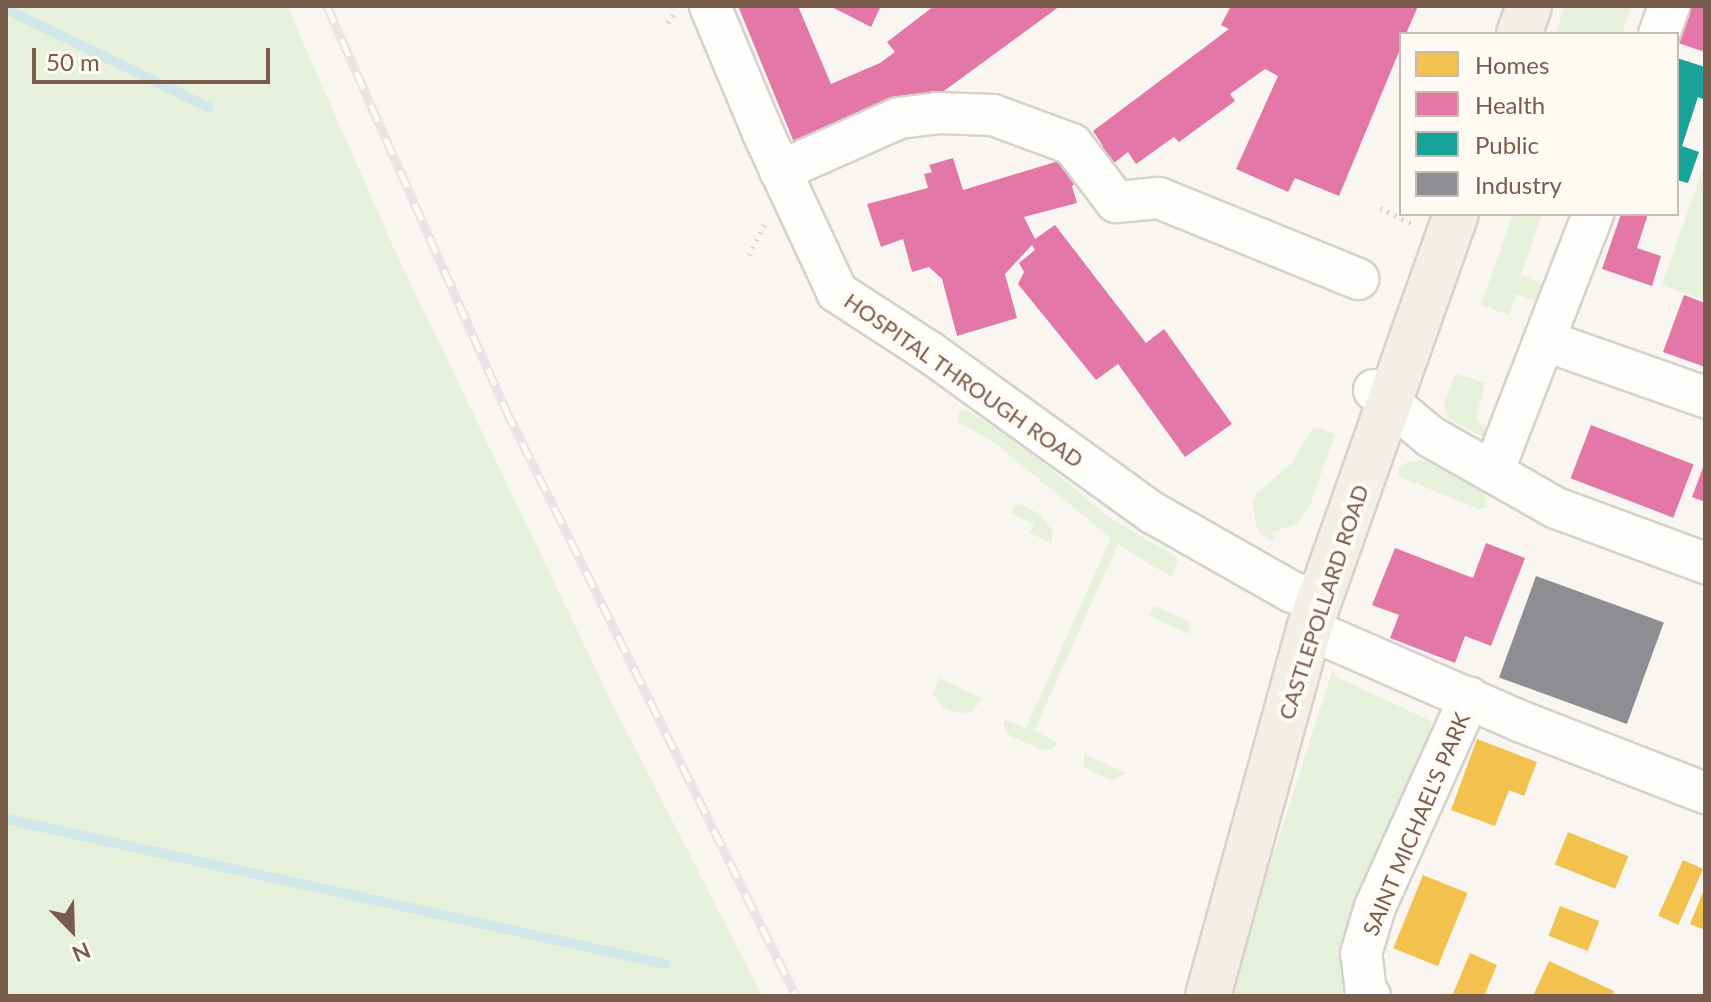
<!DOCTYPE html>
<style>
body{margin:0}
#map{position:relative;width:1711px;height:1002px;overflow:hidden;background:#f9f5f0;font-family:Lato,sans-serif}
div>[style]{position:absolute}
.green>*{inset:0;background:#e7f0db}
.homes>*{inset:0;background:#f2c14e;transform-origin:0 0}
.health>*{inset:0;background:#e377a8;transform-origin:0 0}
.public>*{inset:0;background:#17a398}
.industry>*{inset:0;background:#8d8d92;transform-origin:0 0}
.stream>*{height:10px;margin:-5px;padding:0 5px;transform-origin:5px;border-radius:5px;background:#d0e8ea}
.path>*{height:5px;margin-top:-2.5px;transform-origin:0;background:repeating-linear-gradient(90deg,#dcd5d0 0 2px,transparent 0 8px)}
.roads{filter:drop-shadow(2px 0 #d7d1cb) drop-shadow(-2px 0 #d7d1cb) drop-shadow(0 2px #d7d1cb) drop-shadow(0 -2px #d7d1cb)}
.minor>*{height:40px;margin:-20px;padding:0 20px;transform-origin:20px;border-radius:20px;background:#fefefd}
.major>*{height:44px;margin:-22px;padding:0 22px;transform-origin:22px;border-radius:22px;background:#f3eee8}
.rail>*{height:9px;margin-top:-4.5px;transform-origin:0;background:repeating-linear-gradient(90deg,#fffaf3 0 18px,#e6e3e7 0 36px);box-sizing:border-box;border-block:2px solid #e6e3e7}
span{translate:-50% -50%;white-space:nowrap;text-align:center;line-height:1.15;-webkit-text-stroke:8px #fffaf3;paint-order:stroke}
.street-label{font-size:22px;color:#7a5c4d}
.frame{position:absolute;inset:0;border:8px solid #7a5c4d;pointer-events:none}
.legend{position:absolute;left:1399px;top:32px;width:280px;height:184px;box-sizing:border-box;background:#fffaf3;border:2px solid #cabbb1;margin:0;padding:10px 14px;list-style:none;font-size:24px;color:#7a5c4d}
.legend li{display:flex;align-items:center;gap:16px;height:40px}
.legend b{width:40px;border:2px solid #cabbb1}
.north{position:absolute;left:32px;top:890px;width:80px;height:80px;-webkit-text-stroke:6px #fffaf3;paint-order:stroke;rotate:157deg;font-size:22px;font-weight:700;line-height:32px;text-align:center;color:#7a5c4d}
.north::after{content:'';display:block;margin:auto;width:28px;height:36px;background:#7a5c4d;clip-path:polygon(50% 0,100% 100%,50% 72%,0 100%)}
.scale{position:absolute;left:32px;top:48px;width:238px;height:36px;box-sizing:border-box;border:4px solid #7a5c4d;border-top:0;padding-left:10px;font-size:24px;line-height:28px;white-space:nowrap;color:#7a5c4d;-webkit-text-stroke:6px #fffaf3;paint-order:stroke}
</style>
<div id="map">
<div class="green">
<div style="clip-path:polygon(6px 6px,287px 6px,395px 251px,613px 705px,762px 996px,6px 996px)"></div>
<div style="clip-path:polygon(1565px 6px,1631px 6px,1622px 34px,1555px 34px)"></div>
<div style="clip-path:polygon(1705px 163px,1705px 300px,1662px 285px)"></div>
<div style="clip-path:polygon(1513px 214px,1542px 214px,1521px 275px,1546px 285px,1540px 302px,1516px 294px,1509px 315px,1481px 305px)"></div>
<div style="clip-path:polygon(1455px 374px,1485px 382px,1477px 414px,1478px 421px,1490px 429px,1485px 438px,1449px 419px,1444px 403px)"></div>
<div style="clip-path:polygon(967px 410px,1016px 441px,1110px 518px,1175px 556px,1178px 562px,1171px 577px,1118px 544px,1034px 731px,1057px 742px,1053px 749px,1045px 751px,1010px 736px,1003px 724px,1005px 720px,1026px 728px,1111px 538px,991px 440px,958px 422px,959px 411px)"></div>
<div style="clip-path:polygon(1314px 427px,1335px 434px,1309px 508px,1297px 524px,1272px 532px,1276px 540px,1272px 541px,1258px 532px,1252px 504px,1256px 494px,1291px 464px)"></div>
<div style="clip-path:polygon(1428px 453px,1485px 494px,1487px 507px,1479px 509px,1398px 476px,1400px 467px,1409px 461px,1424px 460px)"></div>
<div style="clip-path:polygon(1023px 504px,1040px 515px,1053px 531px,1051px 543px,1030px 533px,1034px 524px,1011px 513px,1015px 506px)"></div>
<div style="clip-path:polygon(1156px 606px,1190px 622px,1189px 634px,1148px 615px)"></div>
<div style="clip-path:polygon(1333px 669px,1336px 677px,1431px 721px,1430px 733px,1354px 922px,1345px 958px,1343px 983px,1348px 996px,1228px 996px)"></div>
<div style="clip-path:polygon(939px 678px,966px 691px,983px 698px,972px 712px,959px 713px,944px 708px,933px 695px)"></div>
<div style="clip-path:polygon(1084px 754px,1126px 773px,1114px 780px,1104px 777px,1084px 767px)"></div>
</div>
<div class="homes">
<div style="clip-path:polygon(1477px 739px,1537px 762px,1524px 796px,1509px 790px,1495px 826px,1451px 810px)"></div>
<div style="left:1568px;top:832px;width:65px;height:35px;rotate:22deg"></div>
<div style="left:1683px;top:860px;width:22px;height:61px;rotate:24deg"></div>
<div style="left:1423px;top:875px;width:48px;height:79px;rotate:22deg"></div>
<div style="clip-path:polygon(1705px 887px,1705px 930px,1690px 924px)"></div>
<div style="left:1560px;top:906px;width:42px;height:32px;rotate:21deg"></div>
<div style="clip-path:polygon(1470px 953px,1497px 965px,1484px 996px,1452px 996px)"></div>
<div style="clip-path:polygon(1549px 961px,1614px 991px,1612px 996px,1533px 996px)"></div>
</div>
<div class="health">
<div style="clip-path:polygon(738px 6px,798px 6px,831px 84px,880px 63px,895px 52px,887px 42px,934px 6px,1060px 6px,933px 99px,926px 93px,798px 152px)"></div>
<div style="clip-path:polygon(830px 6px,881px 6px,871px 27px)"></div>
<div style="clip-path:polygon(1231px 6px,1418px 6px,1406px 34px,1401px 34px,1401px 47px,1339px 196px,1295px 178px,1288px 192px,1236px 169px,1278px 76px,1265px 69px,1230px 94px,1235px 101px,1179px 142px,1174px 137px,1136px 164px,1128px 152px,1114px 163px,1110px 156px,1072px 186px,1077px 203px,1024px 217px,1035px 239px,1055px 225px,1146px 343px,1164px 329px,1232px 424px,1185px 457px,1118px 364px,1096px 380px,1018px 284px,1024px 272px,1019px 263px,1035px 250px,1032px 245px,1005px 274px,1017px 318px,957px 336px,942px 279px,929px 267px,912px 272px,903px 239px,881px 247px,867px 204px,928px 188px,924px 174px,932px 172px,929px 165px,953px 158px,963px 190px,1065px 159px,1069px 174px,1103px 146px,1093px 131px,1229px 29px,1221px 25px)"></div>
<div style="clip-path:polygon(1690px 6px,1705px 6px,1705px 52px,1678px 43px)"></div>
<div style="clip-path:polygon(1621px 214px,1648px 214px,1637px 248px,1661px 256px,1652px 286px,1602px 269px)"></div>
<div style="clip-path:polygon(1684px 295px,1705px 303px,1705px 367px,1663px 352px)"></div>
<div style="left:1591px;top:425px;width:110px;height:57px;rotate:21deg"></div>
<div style="clip-path:polygon(1705px 462px,1705px 502px,1692px 497px)"></div>
<div style="clip-path:polygon(1486px 543px,1525px 558px,1491px 646px,1465px 636px,1455px 663px,1390px 638px,1399px 615px,1372px 605px,1395px 548px,1473px 578px)"></div>
</div>
<div class="public">
<div style="clip-path:polygon(1677px 58px,1705px 67px,1705px 100px,1698px 97px,1682px 146px,1699px 152px,1688px 183px,1677px 180px)"></div>
</div>
<div class="industry">
<div style="left:1536px;top:576px;width:136px;height:108px;rotate:20deg"></div>
</div>
<div class="stream">
<div style="left:6px;top:9px;width:225px;rotate:25.9deg"></div>
<div style="left:6px;top:819px;width:675px;rotate:12.41deg"></div>
</div>
<div class="path">
<div style="left:668px;top:23px;width:15px;rotate:-58deg"></div>
<div style="left:1380px;top:208px;width:37px;rotate:26deg"></div>
<div style="left:749px;top:255px;width:37px;rotate:-63deg"></div>
</div>
<div class="roads">
<div class="minor">
<div style="left:710px;top:6px;width:138px;rotate:67.3deg"></div>
<div style="left:763px;top:133px;width:175px;rotate:65deg"></div>
<div style="left:837px;top:292px;width:108px;rotate:33deg"></div>
<div style="left:928px;top:351px;width:277px;rotate:35.8deg"></div>
<div style="left:1153px;top:513px;width:160px;rotate:29.6deg"></div>
<div style="left:1292px;top:592px;width:29px;rotate:20deg"></div>
<div style="left:1659px;top:34px;width:30px;rotate:-70deg"></div>
<div style="left:780px;top:171px;width:130px;rotate:-24deg"></div>
<div style="left:899px;top:118px;width:38px;rotate:-7deg"></div>
<div style="left:937px;top:113px;width:56px;rotate:2deg"></div>
<div style="left:993px;top:115px;width:84px;rotate:20.2deg"></div>
<div style="left:1072px;top:144px;width:73px;rotate:52.8deg"></div>
<div style="left:1116px;top:202px;width:43px;rotate:-5.3deg"></div>
<div style="left:1159px;top:198px;width:215px;rotate:22.1deg"></div>
<div style="left:1546px;top:341px;width:169px;rotate:19.4deg"></div>
<div style="left:1374px;top:390px;width:74px;rotate:39.5deg"></div>
<div style="left:1431px;top:437px;width:144px;rotate:29.6deg"></div>
<div style="left:1556px;top:508px;width:159px;rotate:20.3deg"></div>
<div style="left:1493px;top:472px;width:277px;rotate:-68.8deg"></div>
<div style="left:1309px;top:629px;width:232px;rotate:23.6deg"></div>
<div style="left:1522px;top:722px;width:196px;rotate:21.2deg"></div>
<div style="left:1370px;top:996px;width:6px;rotate:-135deg"></div>
<div style="left:1366px;top:992px;width:38px;rotate:-97deg"></div>
<div style="left:1361px;top:954px;width:49px;rotate:-73.4deg"></div>
<div style="left:1375px;top:907px;width:230px;rotate:-65.7deg"></div>
</div>
<div class="major">
<div style="left:1519px;top:34px;width:30px;rotate:-70deg"></div>
<div style="left:1208px;top:996px;width:381px;rotate:-74.6deg"></div>
<div style="left:1309px;top:629px;width:440px;rotate:-70.5deg"></div>
</div>
</div>
<div class="rail">
<div style="left:327px;top:6px;width:442px;rotate:66.1deg"></div>
<div style="left:506px;top:410px;width:654px;rotate:63.67deg"></div>
</div>
<div class="street-label">
<span style="left:964px;top:380px;rotate:35deg">HOSPITAL THROUGH ROAD</span>
<span style="left:1323px;top:602px;rotate:-72deg">CASTLEPOLLARD ROAD</span>
<span style="left:1416px;top:824px;rotate:-67deg">SAINT MICHAEL'S PARK</span>
</div>
<div class="frame"></div>
<ul class="legend">
<li><b style="height:22px;background:#f2c14e"></b>Homes</li>
<li><b style="height:22px;background:#e377a8"></b>Health</li>
<li><b style="height:22px;background:#17a398"></b>Public</li>
<li><b style="height:22px;background:#8d8d92"></b>Industry</li>
</ul>
<div class="north">N</div>
<div class="scale">50 m</div>
</div>
